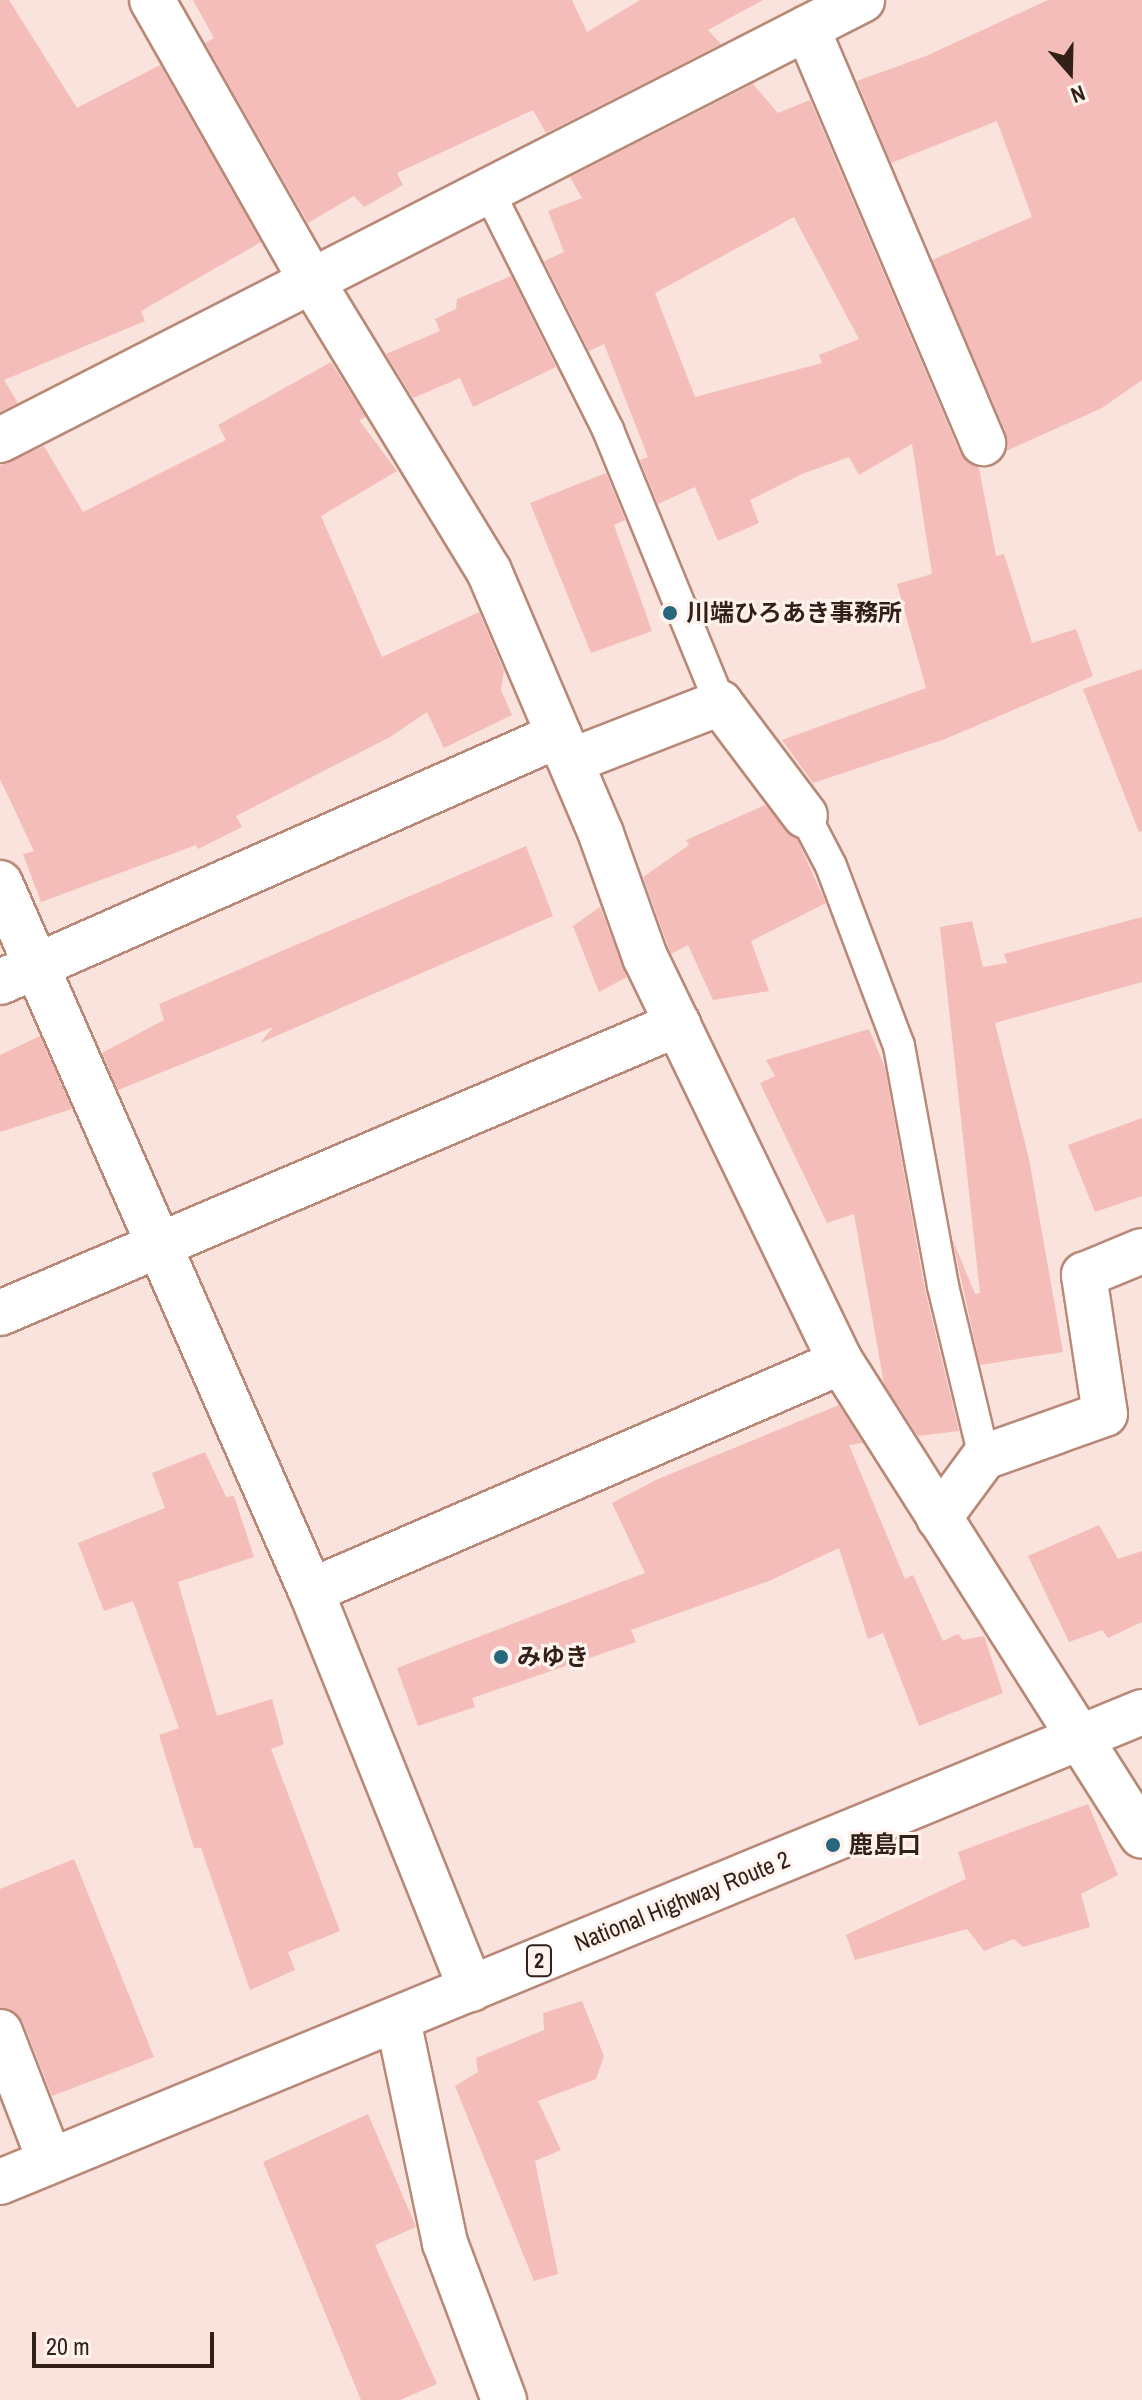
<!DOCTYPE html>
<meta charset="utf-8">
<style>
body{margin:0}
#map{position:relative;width:1142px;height:2400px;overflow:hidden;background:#f9e3dc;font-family:"Archivo Narrow","Noto Sans JP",sans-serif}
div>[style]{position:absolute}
.building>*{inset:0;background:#f4bdba}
.roads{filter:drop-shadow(2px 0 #b88977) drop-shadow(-2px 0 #b88977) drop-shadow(0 2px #b88977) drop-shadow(0 -2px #b88977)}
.lane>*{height:30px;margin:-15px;padding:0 15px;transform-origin:15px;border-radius:15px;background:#fff}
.street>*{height:44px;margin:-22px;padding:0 22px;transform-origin:22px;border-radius:22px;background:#fff}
.highway>*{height:44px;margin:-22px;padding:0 22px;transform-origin:22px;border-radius:22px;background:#fff}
.dots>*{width:22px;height:22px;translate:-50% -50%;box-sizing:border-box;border:4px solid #fef3ef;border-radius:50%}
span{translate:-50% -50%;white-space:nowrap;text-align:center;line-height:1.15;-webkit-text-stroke:6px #fef3ef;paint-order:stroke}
.shield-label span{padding:2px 6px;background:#fef3ef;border:2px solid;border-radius:6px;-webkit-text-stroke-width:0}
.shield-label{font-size:22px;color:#321f18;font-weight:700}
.poi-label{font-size:24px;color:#321f18;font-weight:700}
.left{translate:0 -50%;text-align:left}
.street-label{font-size:24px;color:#321f18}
.north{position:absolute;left:1030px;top:32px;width:80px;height:80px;-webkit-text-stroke:6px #fef3ef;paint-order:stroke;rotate:160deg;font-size:22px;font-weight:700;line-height:32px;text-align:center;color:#321f18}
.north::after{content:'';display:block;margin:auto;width:28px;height:36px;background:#321f18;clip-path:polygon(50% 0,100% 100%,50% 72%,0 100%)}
.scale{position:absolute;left:32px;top:2332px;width:182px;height:36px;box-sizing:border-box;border:4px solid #321f18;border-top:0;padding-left:10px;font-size:24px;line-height:28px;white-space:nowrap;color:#321f18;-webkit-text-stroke:6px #fef3ef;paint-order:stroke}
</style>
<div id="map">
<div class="building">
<div style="clip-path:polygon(0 0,9px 0,77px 108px,160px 65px,261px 242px,141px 311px,145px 321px,4px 380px,18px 403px,0 412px)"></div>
<div style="clip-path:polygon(193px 0,572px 0,587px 32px,640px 0,763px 0,708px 30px,721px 44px,546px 133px,533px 110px,397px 173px,403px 185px,364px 207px,354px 196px,308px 223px,205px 43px,214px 38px)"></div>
<div style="clip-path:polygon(1048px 0,1142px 0,1142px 380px,1102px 408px,1006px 451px,1006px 433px,932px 260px,1032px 217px,997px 121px,891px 163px,857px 81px,926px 56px)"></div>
<div style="clip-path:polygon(evenodd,753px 84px,778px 113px,810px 100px,960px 453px,979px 468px,996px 556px,1004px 554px,1032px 643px,1076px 629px,1093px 676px,945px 739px,813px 783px,782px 740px,926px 688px,897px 584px,932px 574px,912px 444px,859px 475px,849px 457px,802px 474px,750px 500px,759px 523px,718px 541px,695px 487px,658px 504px,640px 460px,648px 457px,604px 344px,589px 351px,544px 261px,564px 252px,548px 211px,582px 198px,570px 177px,753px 84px,794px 217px,859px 339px,819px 355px,822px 363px,695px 397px,655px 293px,794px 217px)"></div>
<div style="clip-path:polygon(511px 276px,556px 367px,473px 407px,460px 378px,413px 398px,386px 354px,440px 331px,435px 319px,456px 309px,457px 299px)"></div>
<div style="clip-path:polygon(331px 362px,366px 417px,359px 420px,397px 471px,321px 516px,382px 657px,479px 612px,504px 671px,501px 690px,512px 715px,444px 748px,427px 712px,390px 737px,236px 816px,242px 827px,198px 849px,196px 845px,41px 902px,23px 854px,34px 851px,0 779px,0 465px,44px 446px,83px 512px,226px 440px,218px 425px)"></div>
<div style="clip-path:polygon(606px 473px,625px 520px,614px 525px,652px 631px,591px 653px,530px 503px)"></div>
<div style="clip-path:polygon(1142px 669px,1142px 831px,1139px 832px,1083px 689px)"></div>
<div style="clip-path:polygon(765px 805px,797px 839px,826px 903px,751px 941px,769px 991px,713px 1000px,688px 945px,671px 954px,643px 877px,689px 845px,686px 840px)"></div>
<div style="clip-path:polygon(526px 846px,553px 916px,260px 1043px,273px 1027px,118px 1090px,102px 1053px,164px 1020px,159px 1004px)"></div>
<div style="clip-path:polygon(600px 907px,627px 977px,599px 992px,573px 926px)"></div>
<div style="clip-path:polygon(1142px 917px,1142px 982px,995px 1023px,1029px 1159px,1063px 1352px,980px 1365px,952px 1238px,975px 1294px,980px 1293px,940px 927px,972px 921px,983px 967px,1007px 963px,1004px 954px)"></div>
<div style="clip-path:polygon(869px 1029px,885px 1068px,925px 1290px,959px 1431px,918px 1436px,884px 1384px,854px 1214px,827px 1223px,760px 1083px,775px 1076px,766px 1060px)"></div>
<div style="clip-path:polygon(40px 1036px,72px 1109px,0 1132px,0 1055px)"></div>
<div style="clip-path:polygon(1142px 1118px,1142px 1196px,1095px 1212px,1068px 1145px)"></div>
<div style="clip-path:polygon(839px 1405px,863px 1443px,849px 1445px,905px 1579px,913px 1575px,943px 1641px,958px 1634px,963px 1640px,984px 1636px,1003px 1693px,919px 1726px,883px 1633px,868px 1639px,839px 1548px,769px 1581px,631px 1630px,636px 1642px,472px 1698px,475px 1707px,418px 1726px,397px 1668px,645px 1573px,612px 1503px,658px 1479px)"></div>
<div style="clip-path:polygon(205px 1452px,226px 1497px,234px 1496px,254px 1557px,178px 1582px,217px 1716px,272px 1699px,284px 1744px,271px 1749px,340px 1931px,288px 1952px,295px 1970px,250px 1990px,201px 1848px,194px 1848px,159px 1735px,179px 1728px,133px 1601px,104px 1611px,78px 1543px,165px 1508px,152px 1473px)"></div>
<div style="clip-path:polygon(1099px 1525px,1118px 1559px,1142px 1551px,1142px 1622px,1108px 1638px,1102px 1630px,1069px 1642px,1028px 1556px)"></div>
<div style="clip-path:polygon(1088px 1804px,1118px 1875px,1081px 1894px,1090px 1927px,1023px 1947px,1014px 1939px,984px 1951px,967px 1929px,855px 1960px,846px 1935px,966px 1879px,958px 1852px)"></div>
<div style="clip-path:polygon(74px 1859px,154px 2057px,52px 2096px,23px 2022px,15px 2012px,0 2008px,0 1889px)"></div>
<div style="clip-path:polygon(582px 2001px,604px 2056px,596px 2079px,538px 2101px,561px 2150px,535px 2161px,558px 2274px,534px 2281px,455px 2086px,478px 2072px,476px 2058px,544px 2030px,543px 2013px)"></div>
<div style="clip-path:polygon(368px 2114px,416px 2227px,375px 2245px,437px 2384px,400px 2400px,361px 2400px,263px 2162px)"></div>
</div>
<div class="roads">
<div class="lane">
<div style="left:487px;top:188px;width:271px;rotate:63.4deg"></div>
<div style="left:608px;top:430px;width:295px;rotate:67.7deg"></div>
<div style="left:805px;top:816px;width:56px;rotate:62.5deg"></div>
<div style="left:831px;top:866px;width:192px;rotate:69.3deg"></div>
<div style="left:899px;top:1046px;width:244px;rotate:79.6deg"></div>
<div style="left:943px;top:1286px;width:176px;rotate:76.5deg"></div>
</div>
<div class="street">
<div style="left:152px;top:0;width:320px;rotate:60.4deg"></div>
<div style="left:310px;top:278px;width:343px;rotate:58.6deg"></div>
<div style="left:489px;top:571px;width:286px;rotate:66.9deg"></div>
<div style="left:601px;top:834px;width:131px;rotate:70.3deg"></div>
<div style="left:645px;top:957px;width:450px;rotate:64.2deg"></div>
<div style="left:841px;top:1362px;width:561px;rotate:57.58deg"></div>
<div style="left:807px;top:28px;width:451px;rotate:67deg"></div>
<div style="left:0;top:440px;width:968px;rotate:-27.04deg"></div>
<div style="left:571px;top:761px;width:160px;rotate:-21.3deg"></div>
<div style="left:720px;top:703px;width:141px;rotate:53deg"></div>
<div style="left:0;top:883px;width:773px;rotate:66.29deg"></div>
<div style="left:311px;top:1591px;width:429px;rotate:68.1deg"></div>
<div style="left:0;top:982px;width:611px;rotate:-23.84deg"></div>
<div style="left:0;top:1313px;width:737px;rotate:-23.09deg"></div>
<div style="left:939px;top:1518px;width:76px;rotate:-53.6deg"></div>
<div style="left:984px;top:1457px;width:128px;rotate:-19.6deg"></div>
<div style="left:1105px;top:1414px;width:141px;rotate:-98.6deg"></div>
<div style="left:1084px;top:1275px;width:63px;rotate:-22.5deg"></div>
<div style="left:311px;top:1591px;width:577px;rotate:-23.37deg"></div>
<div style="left:398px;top:2020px;width:228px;rotate:78.1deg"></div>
<div style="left:445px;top:2243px;width:168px;rotate:69.4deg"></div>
<div style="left:0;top:2032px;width:138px;rotate:68.8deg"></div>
</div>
<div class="highway">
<div style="left:0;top:2182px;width:1235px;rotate:-22.37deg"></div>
</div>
</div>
<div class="dots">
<div style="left:670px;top:613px;background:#27687c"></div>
<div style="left:501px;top:1657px;background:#27687c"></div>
<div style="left:833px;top:1845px;background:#27687c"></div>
</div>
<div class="shield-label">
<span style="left:539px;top:1961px">2</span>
</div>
<div class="poi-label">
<span class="left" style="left:686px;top:613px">川端ひろあき事務所</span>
<span class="left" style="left:517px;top:1657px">みゆき</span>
<span class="left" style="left:849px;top:1845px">鹿島口</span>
</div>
<div class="street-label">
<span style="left:682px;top:1901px;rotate:-22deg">National Highway Route 2</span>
</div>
<div class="north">N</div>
<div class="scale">20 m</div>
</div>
